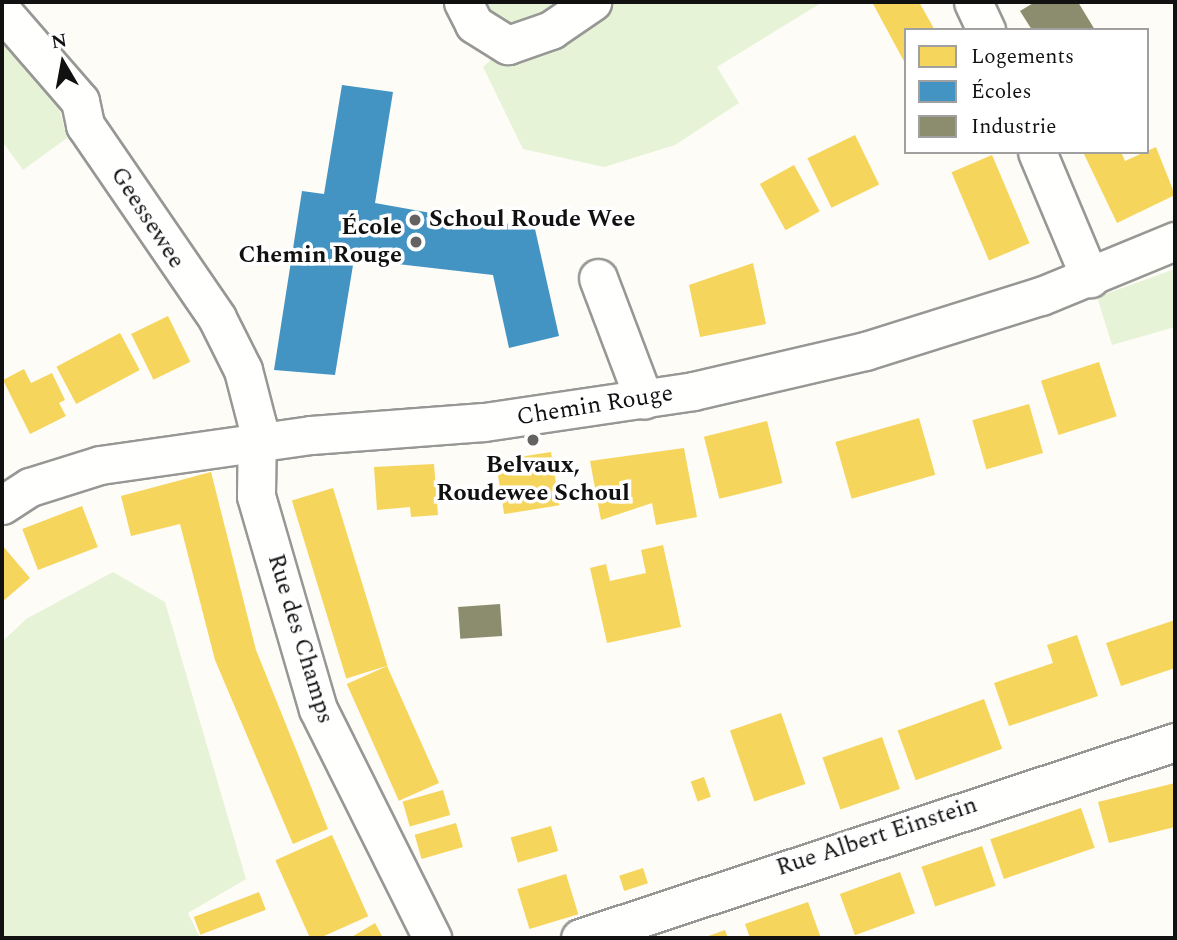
<!DOCTYPE html>
<meta charset="utf-8">
<style>
body{margin:0}
#map{position:relative;width:1177px;height:940px;overflow:hidden;background:#fdfcf7;font-family:Spectral,serif}
div>[style]{position:absolute}
.green>*{inset:0;background:#e7f3d7}
.homes>*{inset:0;background:#f6d55c;transform-origin:0 0}
.schools>*{inset:0;background:#4393c3}
.industry>*{inset:0;background:#8c8c6e;transform-origin:0 0}
.roads{filter:drop-shadow(2px 0 #979795) drop-shadow(-2px 0 #979795) drop-shadow(0 2px #979795) drop-shadow(0 -2px #979795)}
.minor>*{height:37px;margin:-18.5px;padding:0 18.5px;transform-origin:18.5px;border-radius:18.5px;background:#fffffe}
.dots>*{width:19px;height:19px;translate:-50% -50%;box-sizing:border-box;border:4px solid #fff;border-radius:50%}
span{translate:-50% -50%;white-space:nowrap;text-align:center;line-height:1.15;-webkit-text-stroke:7px #fff;paint-order:stroke}
.street-label{font-size:24px;color:#111}
.poi-label{font-size:24px;color:#111;font-weight:700}
.left{translate:0 -50%;text-align:left}
.right{translate:-100% -50%;text-align:right}
.frame{position:absolute;inset:0;border:4px solid #111;pointer-events:none}
.legend{position:absolute;left:904px;top:28px;width:245px;height:126px;box-sizing:border-box;background:#fff;border:2px solid #a0a0a0;margin:0;padding:9px 12px;list-style:none;font-size:21px;color:#111}
.legend li{display:flex;align-items:center;gap:14px;height:35px}
.legend b{width:35px;border:2px solid #a0a0a0}
.north{position:absolute;left:28px;top:28px;width:70px;height:70px;-webkit-text-stroke:5px #fff;paint-order:stroke;rotate:350deg;font-size:19px;font-weight:700;line-height:28px;text-align:center;color:#111}
.north::after{content:'';display:block;margin:auto;width:24px;height:32px;background:#111;clip-path:polygon(50% 0,100% 100%,50% 72%,0 100%)}
</style>
<div id="map">
<div class="green">
<div style="clip-path:polygon(463px 2px,821px 2px,821px 3px,717px 67px,739px 103px,675px 145px,604px 167px,523px 149px,483px 67px,507px 45px)"></div>
<div style="clip-path:polygon(2px 39px,57px 100px,67px 138px,23px 170px,2px 141px)"></div>
<div style="clip-path:polygon(1175px 269px,1175px 327px,1112px 345px,1097px 297px)"></div>
<div style="clip-path:polygon(113px 572px,165px 602px,246px 879px,188px 913px,200px 938px,2px 938px,2px 642px,26px 619px)"></div>
</div>
<div class="homes">
<div style="clip-path:polygon(872px 2px,919px 2px,932px 25px,934px 30px,906px 30px,906px 65px)"></div>
<div style="left:855px;top:135px;width:55px;height:53px;rotate:64deg"></div>
<div style="clip-path:polygon(1156px 147px,1175px 195px,1117px 223px,1083px 152px,1121px 152px,1125px 161px)"></div>
<div style="left:992px;top:155px;width:96px;height:44px;rotate:67deg"></div>
<div style="left:794px;top:165px;width:53px;height:39px;rotate:61deg"></div>
<div style="clip-path:polygon(753px 263px,766px 324px,700px 337px,689px 285px)"></div>
<div style="left:168px;top:316px;width:51px;height:41px;rotate:64deg"></div>
<div style="left:120px;top:333px;width:42px;height:72px;rotate:62deg"></div>
<div style="left:1099px;top:362px;width:57px;height:61px;rotate:72deg"></div>
<div style="clip-path:polygon(24px 369px,31px 383px,52px 373px,65px 400px,59px 403px,66px 416px,30px 434px,3px 380px)"></div>
<div style="left:1029px;top:404px;width:51px;height:59px;rotate:74deg"></div>
<div style="left:919px;top:418px;width:59px;height:87px;rotate:74deg"></div>
<div style="left:767px;top:421px;width:64px;height:65px;rotate:76deg"></div>
<div style="clip-path:polygon(684px 448px,697px 517px,656px 525px,652px 503px,601px 520px,590px 461px)"></div>
<div style="left:551px;top:452px;width:54px;height:56px;rotate:81deg"></div>
<div style="clip-path:polygon(434px 464px,438px 515px,411px 517px,410px 507px,377px 510px,374px 467px)"></div>
<div style="clip-path:polygon(211px 472px,256px 650px,328px 829px,293px 844px,215px 660px,180px 524px,131px 536px,121px 496px)"></div>
<div style="left:333px;top:488px;width:186px;height:43px;rotate:73deg"></div>
<div style="left:82px;top:506px;width:44px;height:64px;rotate:69deg"></div>
<div style="clip-path:polygon(2px 545px,30px 578px,2px 602px)"></div>
<div style="clip-path:polygon(663px 545px,681px 627px,607px 643px,590px 568px,606px 564px,610px 581px,646px 573px,641px 550px)"></div>
<div style="clip-path:polygon(1175px 620px,1175px 668px,1121px 686px,1106px 643px)"></div>
<div style="clip-path:polygon(1077px 635px,1098px 696px,1009px 726px,994px 683px,1053px 663px,1047px 645px)"></div>
<div style="left:387px;top:666px;width:128px;height:44px;rotate:66deg"></div>
<div style="left:984px;top:699px;width:53px;height:92px;rotate:70deg"></div>
<div style="left:781px;top:713px;width:75px;height:54px;rotate:71deg"></div>
<div style="left:882px;top:737px;width:55px;height:63px;rotate:71deg"></div>
<div style="left:704px;top:777px;width:21px;height:14px;rotate:71deg"></div>
<div style="clip-path:polygon(1175px 783px,1175px 827px,1109px 843px,1098px 802px)"></div>
<div style="left:443px;top:790px;width:26px;height:42px;rotate:74deg"></div>
<div style="left:1081px;top:808px;width:42px;height:96px;rotate:71deg"></div>
<div style="left:456px;top:823px;width:25px;height:43px;rotate:74deg"></div>
<div style="left:551px;top:826px;width:26px;height:42px;rotate:74deg"></div>
<div style="left:332px;top:835px;width:89px;height:62px;rotate:66deg"></div>
<div style="left:982px;top:846px;width:42px;height:64px;rotate:71deg"></div>
<div style="left:643px;top:868px;width:16px;height:25px;rotate:72deg"></div>
<div style="left:900px;top:872px;width:44px;height:64px;rotate:70deg"></div>
<div style="left:566px;top:874px;width:42px;height:51px;rotate:73deg"></div>
<div style="left:259px;top:892px;width:19px;height:70px;rotate:69deg"></div>
<div style="clip-path:polygon(808px 902px,821px 938px,750px 938px,745px 924px)"></div>
<div style="clip-path:polygon(375px 923px,383px 938px,350px 938px)"></div>
<div style="clip-path:polygon(725px 930px,728px 938px,703px 938px)"></div>
</div>
<div class="schools">
<div style="clip-path:polygon(342px 85px,393px 92px,375px 203px,498px 225px,533px 220px,559px 336px,509px 348px,493px 275px,354px 259px,335px 375px,274px 370px,302px 191px,324px 194px)"></div>
</div>
<div class="industry">
<div style="clip-path:polygon(1035px 2px,1078px 2px,1095px 30px,1032px 30px,1020px 11px)"></div>
<div style="left:500px;top:604px;width:32px;height:42px;rotate:86deg"></div>
</div>
<div class="roads">
<div class="minor">
<div style="left:463px;top:2px;width:25px;rotate:63deg"></div>
<div style="left:474px;top:24px;width:40px;rotate:32deg"></div>
<div style="left:508px;top:45px;width:46px;rotate:-19.2deg"></div>
<div style="left:551px;top:30px;width:50px;rotate:-34.3deg"></div>
<div style="left:973px;top:2px;width:31px;rotate:65deg"></div>
<div style="left:2px;top:11px;width:119px;rotate:49.1deg"></div>
<div style="left:80px;top:101px;width:25px;rotate:78deg"></div>
<div style="left:85px;top:125px;width:234px;rotate:55.6deg"></div>
<div style="left:217px;top:318px;width:58px;rotate:63.4deg"></div>
<div style="left:243px;top:370px;width:56px;rotate:75.5deg"></div>
<div style="left:257px;top:424px;width:72px;rotate:90.8deg"></div>
<div style="left:256px;top:496px;width:222px;rotate:73.8deg"></div>
<div style="left:318px;top:709px;width:256px;rotate:63.5deg"></div>
<div style="left:1037px;top:152px;width:137px;rotate:67.2deg"></div>
<div style="left:598px;top:278px;width:130px;rotate:69.3deg"></div>
<div style="left:2px;top:505px;width:33px;rotate:-33deg"></div>
<div style="left:30px;top:487px;width:73px;rotate:-17.4deg"></div>
<div style="left:100px;top:465px;width:213px;rotate:-8.1deg"></div>
<div style="left:311px;top:435px;width:173px;rotate:-4.3deg"></div>
<div style="left:484px;top:422px;width:211px;rotate:-8.4deg"></div>
<div style="left:693px;top:391px;width:177px;rotate:-13.1deg"></div>
<div style="left:865px;top:351px;width:184px;rotate:-17.4deg"></div>
<div style="left:1041px;top:296px;width:145px;rotate:-22.3deg"></div>
<div style="left:580px;top:938px;width:626px;rotate:-18.23deg"></div>
</div>
</div>
<div class="dots">
<div style="left:415px;top:220px;background:#646362"></div>
<div style="left:416px;top:242px;background:#646362"></div>
<div style="left:533px;top:440px;background:#646362"></div>
</div>
<div class="street-label">
<span style="left:147px;top:218px;rotate:57deg">Geessewee</span>
<span style="left:595px;top:406px;rotate:-9deg">Chemin Rouge</span>
<span style="left:300px;top:639px;rotate:73deg">Rue des Champs</span>
<span style="left:877px;top:837px;rotate:-18deg">Rue Albert Einstein</span>
</div>
<div class="poi-label">
<span class="left" style="left:429px;top:220px">Schoul Roude Wee</span>
<span class="right" style="left:402px;top:242px">École<br>Chemin Rouge</span>
<span style="left:533px;top:480px">Belvaux,<br>Roudewee Schoul</span>
</div>
<div class="frame"></div>
<ul class="legend">
<li><b style="height:19px;background:#f6d55c"></b>Logements</li>
<li><b style="height:19px;background:#4393c3"></b>Écoles</li>
<li><b style="height:19px;background:#8c8c6e"></b>Industrie</li>
</ul>
<div class="north">N</div>
</div>
